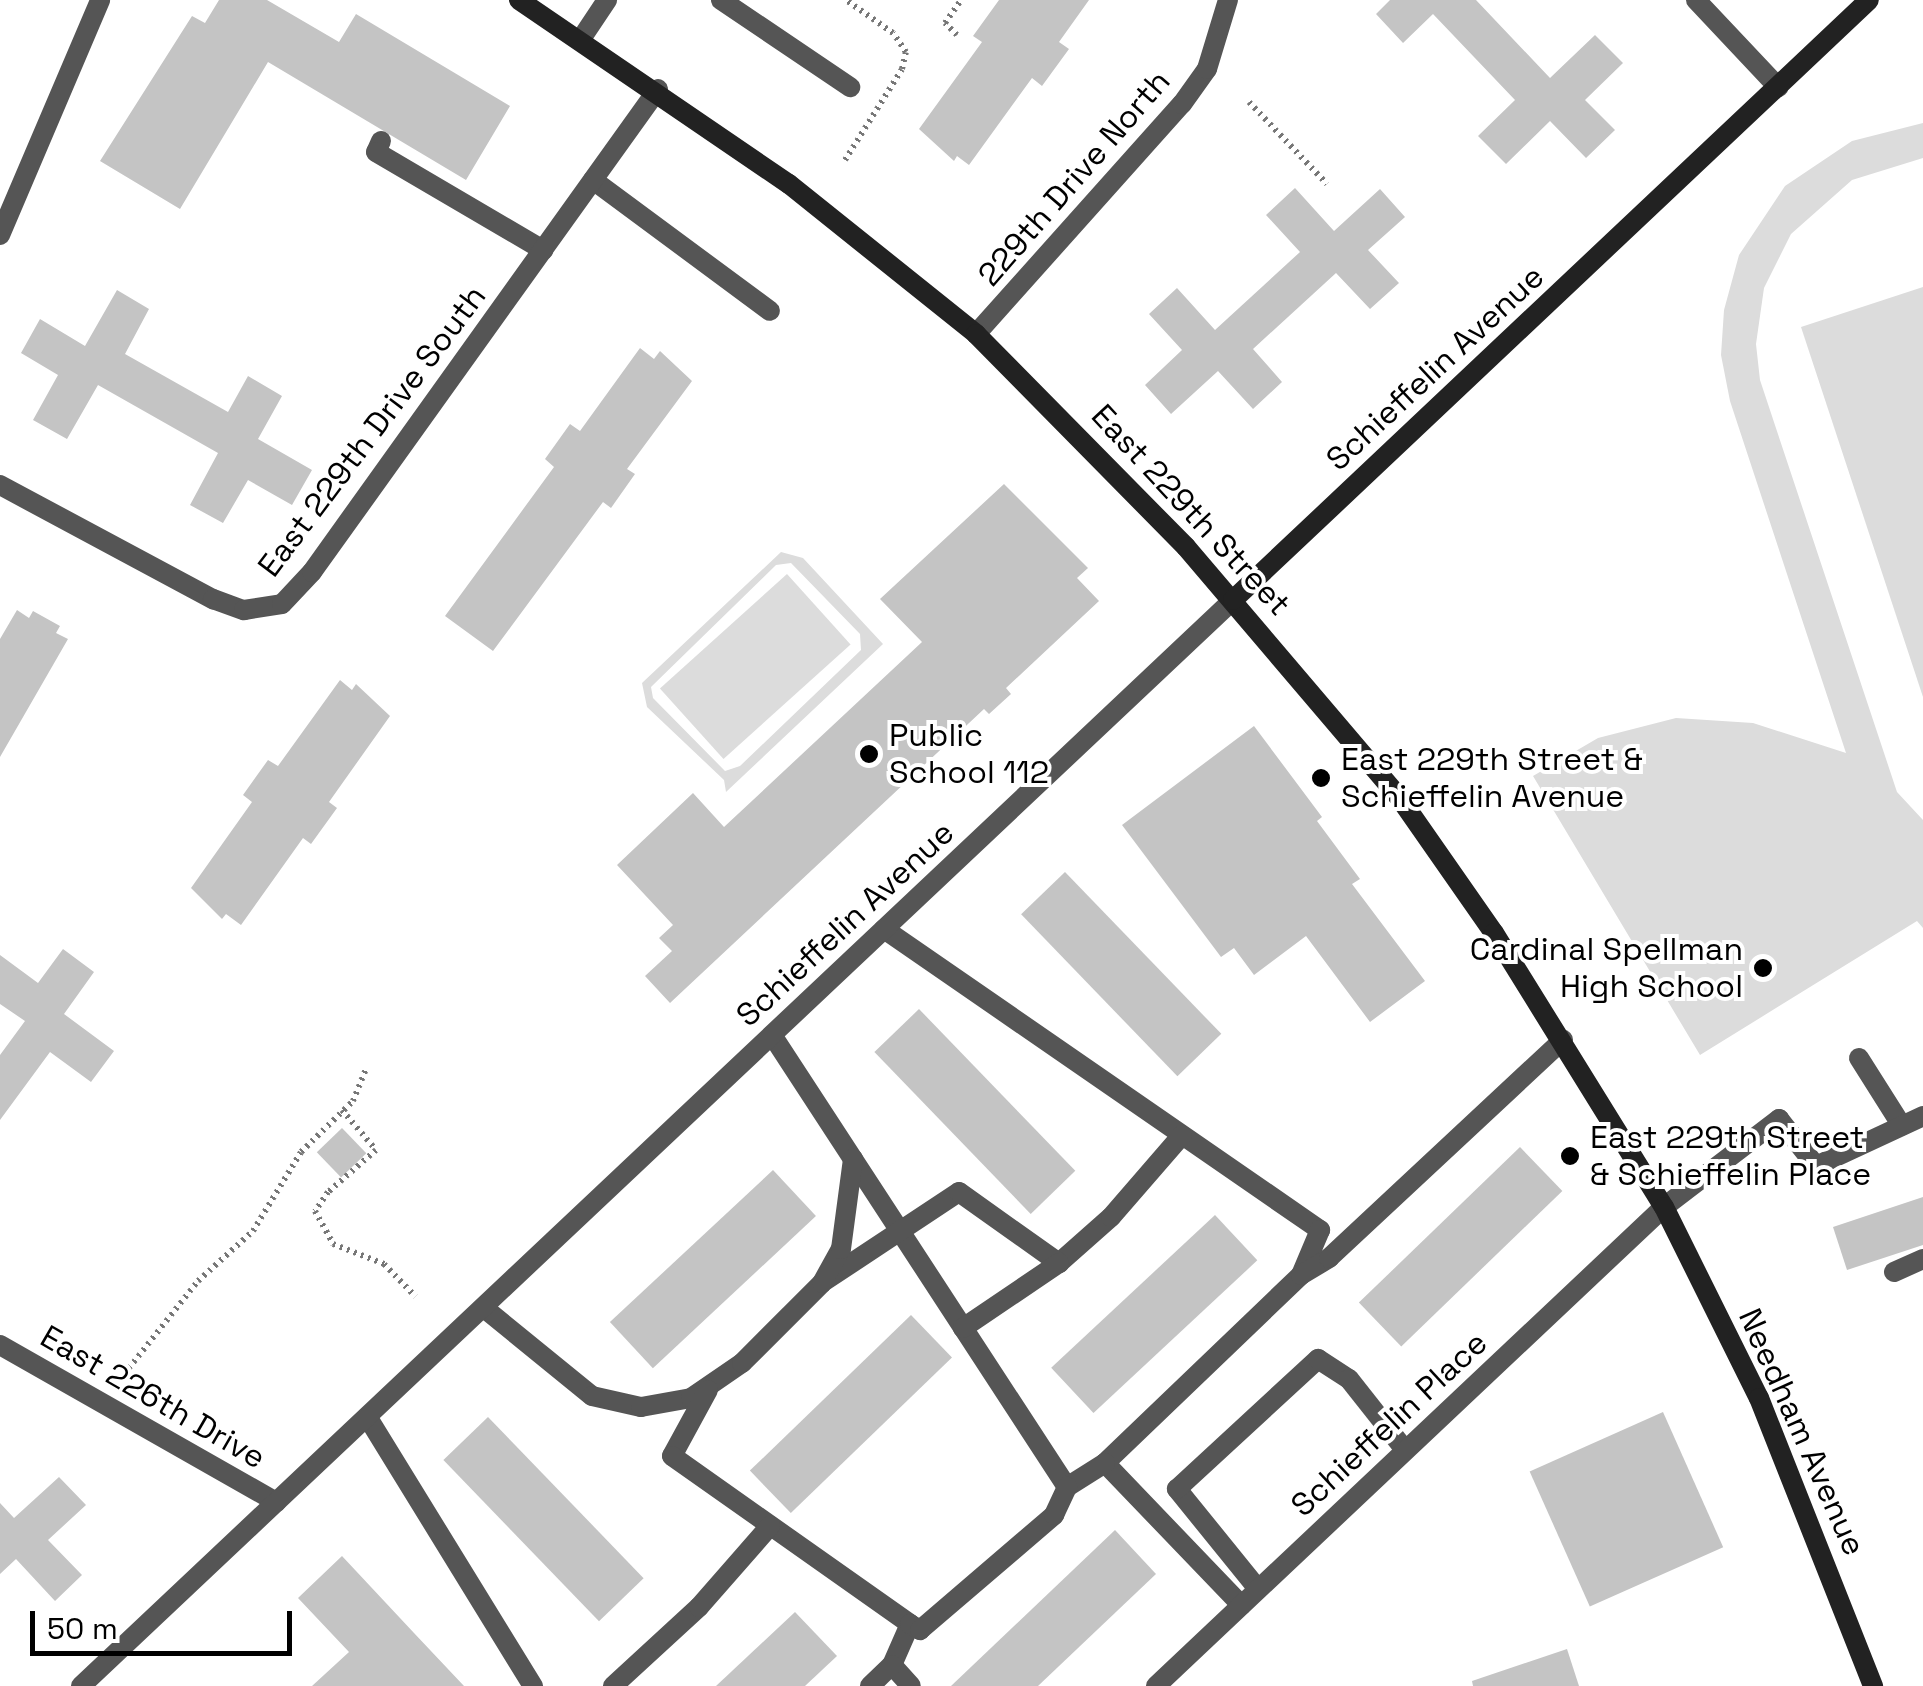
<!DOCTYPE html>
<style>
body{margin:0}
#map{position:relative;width:1923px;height:1686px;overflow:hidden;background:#fff;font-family:"Space Grotesk",sans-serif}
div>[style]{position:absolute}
.green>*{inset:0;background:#dcdcdc;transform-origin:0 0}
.building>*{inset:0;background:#c4c4c4;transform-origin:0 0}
.path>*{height:6px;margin-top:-3px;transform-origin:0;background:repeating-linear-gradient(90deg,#777 0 2.5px,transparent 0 7.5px)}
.lane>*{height:20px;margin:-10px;padding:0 10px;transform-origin:10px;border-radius:10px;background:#555}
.street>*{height:20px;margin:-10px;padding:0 10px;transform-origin:10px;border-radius:10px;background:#555}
.secondary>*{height:20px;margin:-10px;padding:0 10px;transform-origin:10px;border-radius:10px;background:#222}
.dots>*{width:28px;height:28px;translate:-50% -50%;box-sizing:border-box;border:5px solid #fff;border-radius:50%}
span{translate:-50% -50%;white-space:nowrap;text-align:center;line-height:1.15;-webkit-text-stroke:8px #fff;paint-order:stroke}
.street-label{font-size:32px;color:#000}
.poi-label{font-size:32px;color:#000}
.left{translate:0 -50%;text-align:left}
.right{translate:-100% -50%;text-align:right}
.scale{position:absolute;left:30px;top:1611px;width:262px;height:45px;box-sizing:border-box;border:5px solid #000;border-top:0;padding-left:12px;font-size:30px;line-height:35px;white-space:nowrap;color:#000;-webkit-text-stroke:8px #fff;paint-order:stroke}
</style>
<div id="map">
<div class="green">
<div style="clip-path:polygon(1923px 123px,1923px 158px,1852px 180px,1791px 234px,1764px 288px,1756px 344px,1760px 380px,1897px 792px,1923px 820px,1923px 928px,1917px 921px,1700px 1055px,1533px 776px,1598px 738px,1676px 718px,1753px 723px,1846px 753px,1730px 401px,1721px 355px,1724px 310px,1739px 255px,1785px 186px,1852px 141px)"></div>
<div style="clip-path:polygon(1923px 287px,1923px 697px,1801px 327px)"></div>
<div style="clip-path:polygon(evenodd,781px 552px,803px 558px,883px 644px,726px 792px,724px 780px,647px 707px,642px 683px,781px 552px,791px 563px,860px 634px,861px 650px,740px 766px,725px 771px,653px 698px,651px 687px,776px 565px,791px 563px)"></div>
<div style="left:787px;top:574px;width:95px;height:171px;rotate:48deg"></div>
</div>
<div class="building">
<div style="clip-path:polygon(219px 0,267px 0,339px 42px,356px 14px,510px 106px,466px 180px,268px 62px,180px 209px,100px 161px,192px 16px,205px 23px)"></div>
<div style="clip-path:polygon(999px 0,1089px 0,1059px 42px,1069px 49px,1042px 86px,1032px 78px,969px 165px,957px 156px,954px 161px,919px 129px,982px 42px,973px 36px)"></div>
<div style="clip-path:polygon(1390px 0,1476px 0,1550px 78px,1595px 35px,1623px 63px,1585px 100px,1615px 130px,1586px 158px,1550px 121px,1506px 164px,1478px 136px,1515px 100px,1433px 14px,1403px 43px,1376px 14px)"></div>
<div style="clip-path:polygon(1295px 188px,1334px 231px,1380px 189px,1405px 217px,1368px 250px,1399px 283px,1370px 309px,1336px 273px,1253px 349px,1282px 382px,1253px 409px,1218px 371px,1171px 414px,1145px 385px,1182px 350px,1149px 314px,1177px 288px,1215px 330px,1300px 252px,1266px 215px)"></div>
<div style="clip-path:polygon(117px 290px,149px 309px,125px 354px,228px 412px,248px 376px,282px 396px,258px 439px,312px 470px,292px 505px,248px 480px,223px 523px,190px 505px,218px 453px,98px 385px,67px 439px,33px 420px,58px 375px,21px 353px,40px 319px,85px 346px)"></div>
<div style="clip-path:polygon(640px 348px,654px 359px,660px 351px,692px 381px,627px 469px,635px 474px,611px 508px,603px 502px,493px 651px,445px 616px,554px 467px,545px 459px,570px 424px,580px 431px)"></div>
<div style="clip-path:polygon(1004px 484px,1088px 568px,1077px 578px,1099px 601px,1006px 688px,1011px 694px,989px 714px,984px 709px,670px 1003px,645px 976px,672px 951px,659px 938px,673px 925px,617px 865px,693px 793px,724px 827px,922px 642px,880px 599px)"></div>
<div style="clip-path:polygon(17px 610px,29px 618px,33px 611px,60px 626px,56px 633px,68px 639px,0 757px,0 639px)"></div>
<div style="clip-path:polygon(340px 680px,352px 690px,356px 684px,390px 716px,329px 802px,337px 808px,311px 844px,303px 838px,241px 925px,226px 914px,222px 919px,191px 888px,252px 802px,243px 795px,268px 760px,278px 766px)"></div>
<div style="clip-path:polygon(1254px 726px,1322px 817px,1317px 821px,1360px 879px,1352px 884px,1425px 981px,1370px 1022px,1306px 936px,1254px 975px,1234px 948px,1221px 957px,1122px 825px)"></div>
<div style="left:1065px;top:872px;width:225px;height:61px;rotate:46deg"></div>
<div style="clip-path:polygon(63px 949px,94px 972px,64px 1014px,114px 1051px,91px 1082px,50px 1052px,0 1120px,0 1055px,25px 1021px,0 1004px,0 955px,38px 983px)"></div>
<div style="left:919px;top:1009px;width:225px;height:62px;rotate:46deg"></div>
<div style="left:342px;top:1128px;width:35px;height:35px;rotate:46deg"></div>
<div style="left:1520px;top:1147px;width:61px;height:224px;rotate:46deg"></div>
<div style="left:773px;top:1170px;width:63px;height:223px;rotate:47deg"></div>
<div style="clip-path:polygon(1923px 1197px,1923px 1245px,1847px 1270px,1833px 1227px)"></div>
<div style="left:1215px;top:1215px;width:62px;height:224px;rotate:47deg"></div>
<div style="left:911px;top:1315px;width:59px;height:224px;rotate:46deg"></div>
<div style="left:1663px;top:1412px;width:148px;height:146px;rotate:66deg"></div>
<div style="left:488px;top:1417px;width:224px;height:62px;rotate:46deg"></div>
<div style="clip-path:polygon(59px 1477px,86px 1505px,48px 1540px,82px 1575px,55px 1601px,16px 1559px,0 1574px,0 1503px,14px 1518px)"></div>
<div style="clip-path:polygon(1115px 1530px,1156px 1574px,1038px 1686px,951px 1686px)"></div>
<div style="clip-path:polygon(342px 1556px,414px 1633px,464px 1686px,312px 1686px,349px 1652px,298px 1598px)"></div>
<div style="clip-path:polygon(795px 1612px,837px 1656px,805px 1686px,716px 1686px)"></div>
<div style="clip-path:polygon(1567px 1649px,1579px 1686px,1473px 1686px,1472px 1681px)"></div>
</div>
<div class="path">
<div style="left:957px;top:35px;width:17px;rotate:-135deg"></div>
<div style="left:945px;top:23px;width:28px;rotate:-55deg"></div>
<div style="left:1249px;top:102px;width:113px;rotate:46.4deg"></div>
<div style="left:845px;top:160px;width:107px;rotate:-57.9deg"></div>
<div style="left:902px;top:69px;width:17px;rotate:-77deg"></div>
<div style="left:906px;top:52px;width:23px;rotate:-124deg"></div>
<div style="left:893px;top:33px;width:57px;rotate:-144.9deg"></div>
<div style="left:342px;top:1110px;width:52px;rotate:49.6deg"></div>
<div style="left:376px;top:1150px;width:64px;rotate:138.8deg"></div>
<div style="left:328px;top:1192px;width:23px;rotate:124deg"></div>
<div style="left:315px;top:1211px;width:38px;rotate:61deg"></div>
<div style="left:333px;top:1244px;width:55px;rotate:21.4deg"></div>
<div style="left:384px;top:1264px;width:45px;rotate:45.9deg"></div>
<div style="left:129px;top:1368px;width:111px;rotate:-51.6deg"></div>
<div style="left:198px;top:1281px;width:74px;rotate:-42.3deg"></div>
<div style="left:253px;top:1231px;width:92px;rotate:-58.7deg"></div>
<div style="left:301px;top:1152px;width:73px;rotate:-44.4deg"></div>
<div style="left:353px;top:1101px;width:35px;rotate:-68deg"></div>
</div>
<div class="lane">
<div style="left:721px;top:0;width:156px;rotate:34deg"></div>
<div style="left:1696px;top:0;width:120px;rotate:46.7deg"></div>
<div style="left:581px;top:39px;width:47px;rotate:-56.3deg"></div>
<div style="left:381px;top:141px;width:12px;rotate:114deg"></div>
<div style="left:376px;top:152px;width:194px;rotate:30.4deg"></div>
<div style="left:593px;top:180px;width:220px;rotate:36.5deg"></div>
<div style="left:884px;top:929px;width:530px;rotate:34.62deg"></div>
<div style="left:1320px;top:1230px;width:49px;rotate:112.9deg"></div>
<div style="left:1301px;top:1275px;width:272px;rotate:136.2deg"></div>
<div style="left:1105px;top:1463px;width:197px;rotate:46.2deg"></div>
<div style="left:772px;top:1035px;width:540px;rotate:56.87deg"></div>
<div style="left:1067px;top:1487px;width:45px;rotate:-32.3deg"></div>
<div style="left:1859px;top:1058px;width:80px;rotate:57.7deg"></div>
<div style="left:1664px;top:1207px;width:145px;rotate:-37.4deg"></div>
<div style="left:1779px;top:1119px;width:60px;rotate:51.8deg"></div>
<div style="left:1816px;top:1166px;width:118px;rotate:-25deg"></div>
<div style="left:1059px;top:1263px;width:69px;rotate:-41.5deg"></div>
<div style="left:1111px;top:1217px;width:108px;rotate:-49.1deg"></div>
<div style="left:1894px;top:1272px;width:32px;rotate:-24deg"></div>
<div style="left:1301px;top:1275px;width:33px;rotate:-31deg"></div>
<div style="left:1329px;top:1258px;width:320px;rotate:-43deg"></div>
<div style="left:823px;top:1282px;width:163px;rotate:-33.5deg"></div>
<div style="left:959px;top:1192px;width:123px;rotate:35.4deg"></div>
<div style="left:1059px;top:1263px;width:116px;rotate:145.9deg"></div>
<div style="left:484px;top:1308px;width:139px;rotate:39.2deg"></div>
<div style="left:592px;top:1396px;width:50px;rotate:12.7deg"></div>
<div style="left:641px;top:1407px;width:51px;rotate:-10.2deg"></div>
<div style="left:691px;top:1398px;width:62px;rotate:-34.5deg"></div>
<div style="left:742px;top:1363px;width:113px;rotate:-45deg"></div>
<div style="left:822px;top:1283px;width:39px;rotate:-61deg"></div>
<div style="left:841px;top:1249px;width:91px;rotate:-82.4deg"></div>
<div style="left:708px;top:1390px;width:75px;rotate:118.6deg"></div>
<div style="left:672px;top:1456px;width:291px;rotate:35.2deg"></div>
<div style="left:910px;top:1624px;width:45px;rotate:113.7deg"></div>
<div style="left:892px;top:1665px;width:28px;rotate:48deg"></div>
<div style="left:368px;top:1418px;width:315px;rotate:58.4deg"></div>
<div style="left:1258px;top:1589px;width:129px;rotate:-129deg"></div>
<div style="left:1177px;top:1489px;width:192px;rotate:-42.7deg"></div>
<div style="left:1318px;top:1359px;width:37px;rotate:33deg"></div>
<div style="left:1349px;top:1379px;width:90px;rotate:51.7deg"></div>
<div style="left:910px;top:1624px;width:12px;rotate:31deg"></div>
<div style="left:920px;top:1630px;width:177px;rotate:-40.6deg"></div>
<div style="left:1054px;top:1515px;width:31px;rotate:-65deg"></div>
<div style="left:613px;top:1686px;width:117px;rotate:-42.6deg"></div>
<div style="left:699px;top:1607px;width:108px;rotate:-48.8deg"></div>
<div style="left:870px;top:1686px;width:30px;rotate:-44deg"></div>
</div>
<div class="street">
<div style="left:0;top:235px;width:255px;rotate:-66.9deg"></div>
<div style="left:976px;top:334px;width:309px;rotate:-48.2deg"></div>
<div style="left:1182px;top:104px;width:43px;rotate:-54.5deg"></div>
<div style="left:1207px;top:69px;width:72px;rotate:-73.1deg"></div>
<div style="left:0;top:485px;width:242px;rotate:28.2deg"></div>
<div style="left:213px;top:599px;width:33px;rotate:20deg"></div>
<div style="left:244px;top:610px;width:38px;rotate:-9deg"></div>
<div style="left:282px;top:604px;width:44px;rotate:-46.8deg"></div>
<div style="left:312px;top:572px;width:594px;rotate:-54.38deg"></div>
<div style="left:0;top:1345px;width:318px;rotate:29.6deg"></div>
<div style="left:81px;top:1686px;width:1583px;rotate:-43.31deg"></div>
<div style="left:1156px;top:1686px;width:698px;rotate:-43.32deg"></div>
</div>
<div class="secondary">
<div style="left:519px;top:0;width:327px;rotate:34.3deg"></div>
<div style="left:789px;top:184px;width:240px;rotate:38.7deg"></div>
<div style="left:976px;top:334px;width:299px;rotate:45.4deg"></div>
<div style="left:1186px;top:547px;width:328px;rotate:49.6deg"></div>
<div style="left:1399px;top:797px;width:166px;rotate:55.1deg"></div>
<div style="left:1494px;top:933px;width:322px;rotate:58.2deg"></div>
<div style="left:1664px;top:1207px;width:213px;rotate:63.6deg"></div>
<div style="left:1759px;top:1398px;width:310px;rotate:68.4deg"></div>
<div style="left:1233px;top:600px;width:874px;rotate:-43.33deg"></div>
</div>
<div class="dots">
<div style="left:869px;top:754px;background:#000"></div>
<div style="left:1321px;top:778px;background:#000"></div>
<div style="left:1763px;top:968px;background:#000"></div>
<div style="left:1570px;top:1156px;background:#000"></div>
</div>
<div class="street-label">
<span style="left:1074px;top:178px;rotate:-49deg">229th Drive North</span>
<span style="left:1435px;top:368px;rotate:-43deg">Schieffelin Avenue</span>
<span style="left:372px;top:431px;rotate:-53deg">East 229th Drive South</span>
<span style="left:1191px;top:510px;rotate:47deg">East 229th Street</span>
<span style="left:845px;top:924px;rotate:-43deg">Schieffelin Avenue</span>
<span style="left:153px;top:1397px;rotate:30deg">East 226th Drive</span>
<span style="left:1389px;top:1424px;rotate:-43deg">Schieffelin Place</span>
<span style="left:1802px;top:1432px;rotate:66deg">Needham Avenue</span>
</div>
<div class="poi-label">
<span class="left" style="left:889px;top:754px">Public<br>School 112</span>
<span class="left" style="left:1341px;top:778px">East 229th Street &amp;<br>Schieffelin Avenue</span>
<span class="right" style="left:1743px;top:968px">Cardinal Spellman<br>High School</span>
<span class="left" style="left:1590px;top:1156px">East 229th Street<br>&amp; Schieffelin Place</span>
</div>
<div class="scale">50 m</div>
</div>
